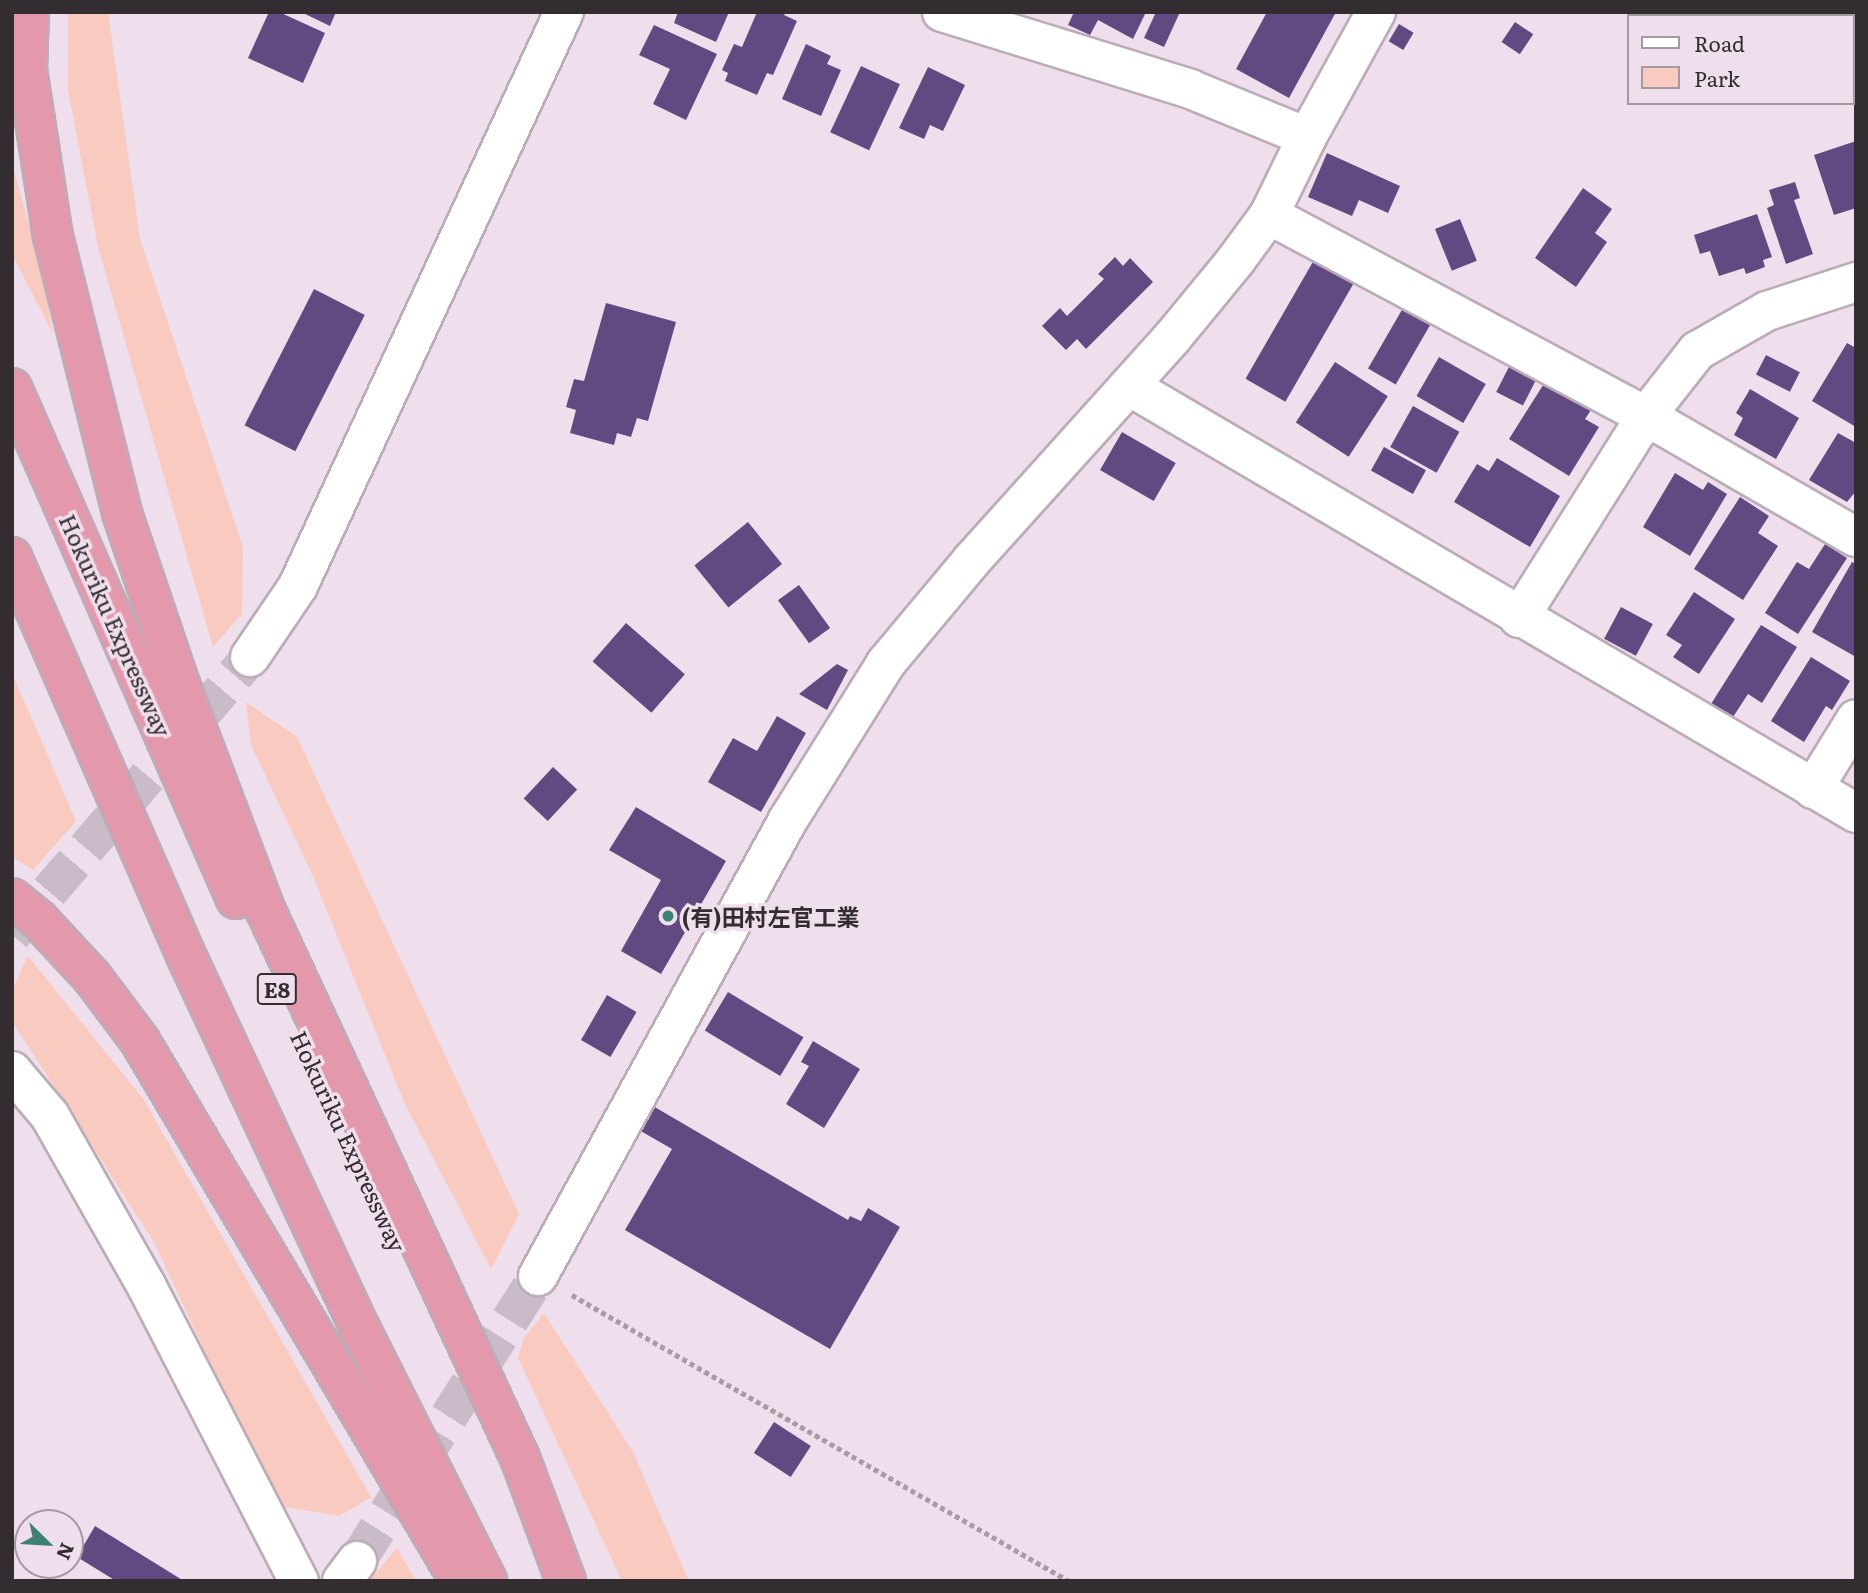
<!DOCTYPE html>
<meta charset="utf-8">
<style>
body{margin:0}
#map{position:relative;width:1868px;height:1593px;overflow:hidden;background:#efdfec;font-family:Literata,"Noto Sans JP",serif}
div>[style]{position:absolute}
.green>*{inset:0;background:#f9cabf}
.building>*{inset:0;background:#614a81;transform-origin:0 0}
.minor-tunnel>*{height:38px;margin-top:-19px;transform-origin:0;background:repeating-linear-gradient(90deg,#c9bbc7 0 38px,transparent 0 57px)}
.path>*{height:4.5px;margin-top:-2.25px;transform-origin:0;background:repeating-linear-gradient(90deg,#a79ba4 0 5px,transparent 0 8.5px)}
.roads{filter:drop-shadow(2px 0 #bbacb8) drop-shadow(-2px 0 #bbacb8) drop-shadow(0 2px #bbacb8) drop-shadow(0 -2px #bbacb8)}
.minor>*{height:38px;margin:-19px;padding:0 19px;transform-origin:19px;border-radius:19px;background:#fff}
.highway>*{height:38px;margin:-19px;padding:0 19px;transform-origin:19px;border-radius:19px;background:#e498ab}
.dots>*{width:19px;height:19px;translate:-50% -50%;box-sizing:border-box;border:4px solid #efdfec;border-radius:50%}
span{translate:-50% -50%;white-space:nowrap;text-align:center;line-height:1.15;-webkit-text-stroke:7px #efdfec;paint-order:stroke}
.shield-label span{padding:2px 5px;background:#efdfec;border:2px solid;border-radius:5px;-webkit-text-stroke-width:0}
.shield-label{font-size:21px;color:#332d31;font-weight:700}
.street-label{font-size:23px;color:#332d31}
.poi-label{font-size:23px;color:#332d31;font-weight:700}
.left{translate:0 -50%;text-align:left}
.frame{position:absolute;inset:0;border:14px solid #332d31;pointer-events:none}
.legend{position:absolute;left:1627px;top:14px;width:228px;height:91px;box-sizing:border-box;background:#efdfec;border:2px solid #a498a1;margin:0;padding:9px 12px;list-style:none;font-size:21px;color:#332d31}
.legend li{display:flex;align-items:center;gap:14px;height:35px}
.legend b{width:35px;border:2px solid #a498a1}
.north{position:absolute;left:14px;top:1509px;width:70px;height:70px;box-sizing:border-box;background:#efdfec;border:2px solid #a498a1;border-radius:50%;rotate:114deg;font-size:19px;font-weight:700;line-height:28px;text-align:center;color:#332d31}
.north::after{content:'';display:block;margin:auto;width:24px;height:32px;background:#3d8174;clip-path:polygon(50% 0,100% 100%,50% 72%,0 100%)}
</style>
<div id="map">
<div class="green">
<div style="clip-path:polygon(68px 12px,108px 12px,140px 239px,243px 547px,242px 614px,213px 647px,98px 247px,68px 90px)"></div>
<div style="clip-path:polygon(12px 163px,44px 279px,53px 334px,12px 254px)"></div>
<div style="clip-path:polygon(12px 673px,76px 821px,33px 870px,12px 857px)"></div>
<div style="clip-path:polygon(246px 702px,297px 737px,519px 1214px,491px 1269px,404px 1102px,313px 876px,251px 745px)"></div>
<div style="clip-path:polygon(28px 956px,144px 1100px,371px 1497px,339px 1516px,285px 1507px,241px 1430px,155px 1244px,12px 1021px,12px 990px)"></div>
<div style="clip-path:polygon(544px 1313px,633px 1452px,689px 1581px,622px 1581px,518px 1358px,524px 1338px)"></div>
<div style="clip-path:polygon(397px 1548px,416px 1581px,369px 1581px)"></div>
</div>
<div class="building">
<div style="clip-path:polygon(269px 12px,279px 12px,325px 33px,303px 83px,248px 58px)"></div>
<div style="clip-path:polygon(301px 12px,336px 12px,330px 26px)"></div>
<div style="clip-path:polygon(678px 12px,729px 12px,716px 42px,674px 23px)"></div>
<div style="clip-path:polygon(757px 12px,786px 12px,784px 15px,797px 21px,773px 75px,767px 73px,757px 95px,725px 81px,728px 73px,722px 70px,734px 44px,742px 47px)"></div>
<div style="clip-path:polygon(1074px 12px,1146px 12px,1133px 39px,1098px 20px,1090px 35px,1068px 25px)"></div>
<div style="clip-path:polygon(1156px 12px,1180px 12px,1164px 47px,1144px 38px)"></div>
<div style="clip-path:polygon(1267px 12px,1336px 12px,1289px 98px,1236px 69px)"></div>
<div style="left:1515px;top:22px;width:22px;height:24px;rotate:34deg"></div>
<div style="left:1399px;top:24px;width:17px;height:20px;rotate:31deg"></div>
<div style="clip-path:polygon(654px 25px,717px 54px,686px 120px,653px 104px,670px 69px,639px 55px)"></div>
<div style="clip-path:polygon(806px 44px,831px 56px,827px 64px,841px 70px,821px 116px,782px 99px)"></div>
<div style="left:861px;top:66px;width:43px;height:73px;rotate:25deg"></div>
<div style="clip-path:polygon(928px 67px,965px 85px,943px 131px,930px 125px,924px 139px,899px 128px)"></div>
<div style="clip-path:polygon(1856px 141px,1856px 208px,1834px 215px,1814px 155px)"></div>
<div style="clip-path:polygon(1327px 153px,1400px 186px,1388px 213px,1359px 200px,1352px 216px,1308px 197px)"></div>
<div style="clip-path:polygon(1795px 182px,1800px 198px,1794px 200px,1813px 254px,1786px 264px,1767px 208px,1774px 205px,1769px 190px)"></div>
<div style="clip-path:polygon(1583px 188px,1612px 209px,1595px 233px,1607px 242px,1576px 287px,1535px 258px)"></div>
<div style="clip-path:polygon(1757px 214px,1772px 257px,1763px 260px,1765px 267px,1746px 274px,1744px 268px,1719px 276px,1710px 251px,1700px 254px,1694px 235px)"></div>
<div style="left:1460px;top:219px;width:45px;height:27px;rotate:68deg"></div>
<div style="clip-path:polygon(1115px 257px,1123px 266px,1130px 258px,1153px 282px,1086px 349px,1077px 339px,1066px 350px,1042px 326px,1060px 308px,1067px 316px,1104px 279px,1098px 274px)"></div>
<div style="left:1314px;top:260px;width:46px;height:137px;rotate:30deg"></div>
<div style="left:314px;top:289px;width:57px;height:153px;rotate:27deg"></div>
<div style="clip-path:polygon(606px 303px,676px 322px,648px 421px,637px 418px,631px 437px,617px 433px,614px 445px,570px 433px,576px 410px,566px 407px,574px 379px,584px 381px)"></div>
<div style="left:1403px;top:308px;width:32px;height:70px;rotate:30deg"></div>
<div style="clip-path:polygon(1847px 343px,1856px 348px,1856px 427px,1812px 401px)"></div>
<div style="left:1766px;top:355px;width:38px;height:22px;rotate:27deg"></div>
<div style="left:1439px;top:357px;width:54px;height:45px;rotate:30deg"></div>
<div style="left:1513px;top:359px;width:30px;height:37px;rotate:27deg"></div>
<div style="left:1335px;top:362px;width:63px;height:72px;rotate:33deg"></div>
<div style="clip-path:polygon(1545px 382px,1591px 410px,1585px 419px,1599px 427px,1569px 476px,1509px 439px)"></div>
<div style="clip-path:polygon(1750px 389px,1799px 418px,1776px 459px,1734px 435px,1743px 418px,1736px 413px)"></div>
<div style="left:1413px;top:406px;width:53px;height:47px;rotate:29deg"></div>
<div style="left:1122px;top:432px;width:62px;height:44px;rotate:30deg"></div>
<div style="clip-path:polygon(1838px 433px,1856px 443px,1856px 491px,1847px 502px,1809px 480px)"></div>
<div style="left:1384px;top:447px;width:48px;height:27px;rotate:29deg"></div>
<div style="clip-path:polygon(1497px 458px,1560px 496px,1530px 547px,1454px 502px,1477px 464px,1489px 471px)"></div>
<div style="clip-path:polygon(1675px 473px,1703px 490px,1708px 482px,1727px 494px,1690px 556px,1643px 527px)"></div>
<div style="clip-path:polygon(1740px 497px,1769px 516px,1758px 533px,1778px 546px,1743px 600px,1694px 569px)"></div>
<div style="left:748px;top:522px;width:54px;height:69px;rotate:51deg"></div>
<div style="clip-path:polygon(1825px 544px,1847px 558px,1798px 634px,1765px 613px,1797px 562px,1809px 569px)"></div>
<div style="clip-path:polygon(1852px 562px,1856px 564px,1856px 657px,1812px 632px)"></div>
<div style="left:799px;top:585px;width:53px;height:26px;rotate:54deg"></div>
<div style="clip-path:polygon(1694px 592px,1735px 619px,1699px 674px,1673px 657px,1682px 645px,1666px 635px)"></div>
<div style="left:1621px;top:607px;width:36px;height:36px;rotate:28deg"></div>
<div style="left:626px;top:623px;width:78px;height:51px;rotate:41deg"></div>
<div style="clip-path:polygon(1761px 625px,1797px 647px,1762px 703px,1748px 694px,1733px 717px,1711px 704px)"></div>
<div style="clip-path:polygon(1811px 657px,1850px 681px,1832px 710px,1826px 706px,1804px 742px,1771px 721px)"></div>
<div style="clip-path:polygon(837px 664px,848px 670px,827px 710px,799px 694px)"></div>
<div style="clip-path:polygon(777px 716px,806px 733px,761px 812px,708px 782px,733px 738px,757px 751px)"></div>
<div style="left:553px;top:767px;width:33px;height:43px;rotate:43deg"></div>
<div style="clip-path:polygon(636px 807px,726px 861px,661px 974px,621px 951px,661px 880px,609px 850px)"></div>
<div style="left:728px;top:992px;width:88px;height:45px;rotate:31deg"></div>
<div style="left:607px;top:995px;width:34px;height:52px;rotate:30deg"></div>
<div style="clip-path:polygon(813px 1041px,860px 1069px,824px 1128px,786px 1104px,809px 1066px,801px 1062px)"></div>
<div style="clip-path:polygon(653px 1106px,848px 1220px,850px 1216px,861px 1221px,868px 1208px,900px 1227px,830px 1349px,625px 1230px,672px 1149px,639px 1130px)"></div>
<div style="left:774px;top:1422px;width:44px;height:37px;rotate:33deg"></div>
<div style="clip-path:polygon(95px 1526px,184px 1581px,116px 1581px,77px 1557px)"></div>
</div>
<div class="minor-tunnel">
<div style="left:12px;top:935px;width:366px;rotate:-49.4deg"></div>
<div style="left:357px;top:1561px;width:338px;rotate:-57.6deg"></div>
</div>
<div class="path">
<div style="left:572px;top:1295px;width:573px;rotate:29.92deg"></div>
</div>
<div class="roads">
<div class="minor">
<div style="left:942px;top:12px;width:260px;rotate:17.2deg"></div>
<div style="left:1190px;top:89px;width:126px;rotate:22.3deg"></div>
<div style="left:1269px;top:215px;width:427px;rotate:28.1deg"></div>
<div style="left:1646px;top:416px;width:242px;rotate:30deg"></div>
<div style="left:1129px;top:386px;width:843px;rotate:30.43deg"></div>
<div style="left:1519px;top:618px;width:239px;rotate:-57.8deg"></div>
<div style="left:1646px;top:416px;width:83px;rotate:-51.9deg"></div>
<div style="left:1697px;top:351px;width:81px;rotate:-29.7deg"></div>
<div style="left:1767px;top:311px;width:94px;rotate:-18deg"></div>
<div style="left:250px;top:657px;width:86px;rotate:-55.9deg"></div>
<div style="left:298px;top:586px;width:633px;rotate:-65.14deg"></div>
<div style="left:1813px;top:789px;width:82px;rotate:-58.4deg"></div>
<div style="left:12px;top:1071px;width:59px;rotate:49.8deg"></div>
<div style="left:50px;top:1116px;width:197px;rotate:60.4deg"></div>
<div style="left:147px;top:1287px;width:331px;rotate:62.7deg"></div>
<div style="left:538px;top:1276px;width:520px;rotate:-61.27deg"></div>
<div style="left:788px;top:820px;width:185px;rotate:-58deg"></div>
<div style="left:886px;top:663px;width:134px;rotate:-50.1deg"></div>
<div style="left:972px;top:560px;width:299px;rotate:-48deg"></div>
<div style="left:1172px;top:338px;width:101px;rotate:-50.6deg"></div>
<div style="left:1236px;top:260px;width:56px;rotate:-53.7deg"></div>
<div style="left:1269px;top:215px;width:87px;rotate:-64deg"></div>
<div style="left:1307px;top:137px;width:143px;rotate:-61.1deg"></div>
<div style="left:342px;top:1581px;width:25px;rotate:-53deg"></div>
</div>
<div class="highway">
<div style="left:29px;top:12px;width:57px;rotate:92deg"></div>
<div style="left:27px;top:69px;width:169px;rotate:81.2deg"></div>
<div style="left:53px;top:236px;width:285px;rotate:76deg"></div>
<div style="left:122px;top:513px;width:181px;rotate:71.3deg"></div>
<div style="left:180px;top:684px;width:241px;rotate:69.3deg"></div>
<div style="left:265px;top:909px;width:605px;rotate:65.09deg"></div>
<div style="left:520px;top:1458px;width:131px;rotate:69.5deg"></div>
<div style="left:12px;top:388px;width:558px;rotate:66.33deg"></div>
<div style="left:12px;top:557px;width:444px;rotate:66.4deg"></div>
<div style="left:190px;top:964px;width:404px;rotate:65deg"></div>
<div style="left:361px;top:1330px;width:281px;rotate:63.3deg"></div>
<div style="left:12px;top:898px;width:35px;rotate:39deg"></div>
<div style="left:39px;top:920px;width:78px;rotate:47.1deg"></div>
<div style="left:92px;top:977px;width:80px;rotate:53.1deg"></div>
<div style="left:140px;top:1041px;width:628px;rotate:59.35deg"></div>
</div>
</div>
<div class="dots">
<div style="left:668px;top:916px;background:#3d8174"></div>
</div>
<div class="shield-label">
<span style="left:277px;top:989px">E8</span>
</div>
<div class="street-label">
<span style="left:116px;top:625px;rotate:66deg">Hokuriku Expressway</span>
<span style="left:349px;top:1141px;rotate:65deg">Hokuriku Expressway</span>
</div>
<div class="poi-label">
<span class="left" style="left:682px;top:916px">(有)田村左官工業</span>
</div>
<div class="frame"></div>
<ul class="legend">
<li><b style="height:9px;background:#fff"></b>Road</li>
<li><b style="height:19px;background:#f9cabf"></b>Park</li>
</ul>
<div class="north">N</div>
</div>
